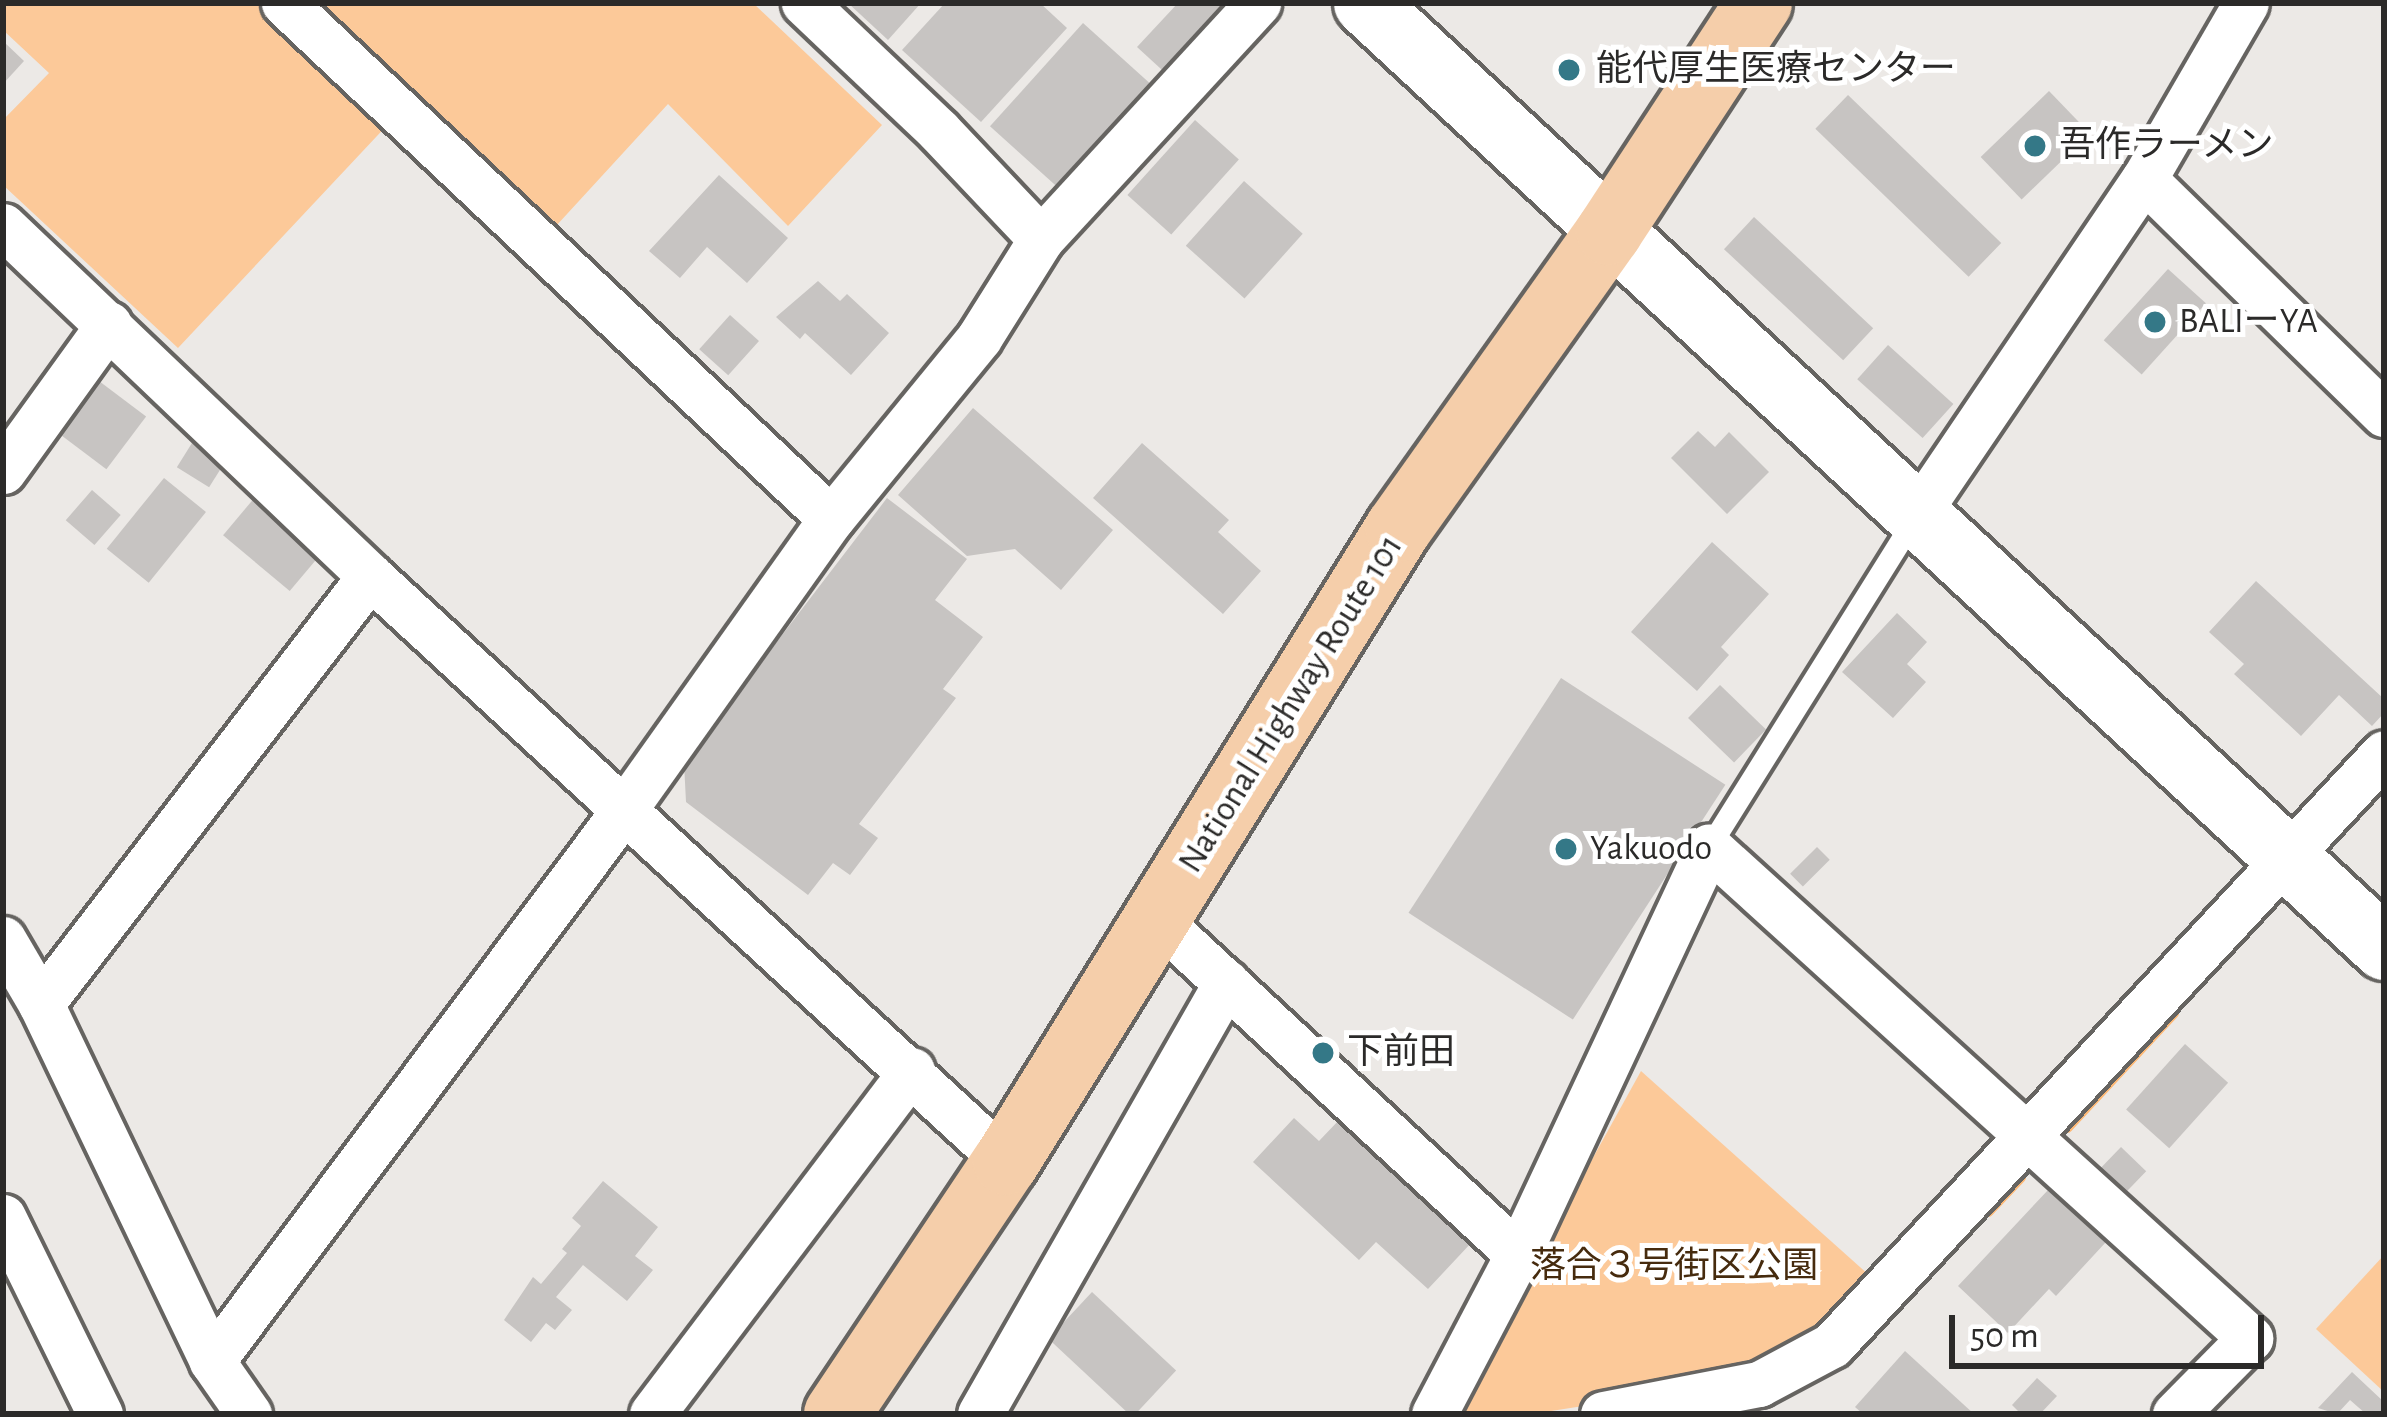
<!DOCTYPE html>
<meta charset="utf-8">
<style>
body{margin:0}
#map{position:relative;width:2387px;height:1417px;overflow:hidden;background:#ece9e6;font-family:"Alegreya Sans","Noto Sans JP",sans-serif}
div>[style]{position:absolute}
.green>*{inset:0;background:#fcc999}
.stream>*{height:12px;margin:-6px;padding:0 6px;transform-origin:6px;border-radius:6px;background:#fdb875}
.building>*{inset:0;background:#c7c4c2;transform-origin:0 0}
.roads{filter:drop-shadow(3px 0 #666461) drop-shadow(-3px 0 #666461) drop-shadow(0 3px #666461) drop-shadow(0 -3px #666461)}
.lane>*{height:21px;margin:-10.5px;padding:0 10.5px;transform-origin:10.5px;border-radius:10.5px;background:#fff}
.street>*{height:45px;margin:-22.5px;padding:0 22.5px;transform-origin:22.5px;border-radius:22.5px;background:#fff}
.secondary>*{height:63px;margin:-31.5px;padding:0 31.5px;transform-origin:31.5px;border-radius:31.5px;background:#fff}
.highway>*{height:66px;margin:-33px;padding:0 33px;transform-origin:33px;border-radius:33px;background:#f5ceaa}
.dots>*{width:33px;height:33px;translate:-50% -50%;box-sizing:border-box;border:6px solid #fff;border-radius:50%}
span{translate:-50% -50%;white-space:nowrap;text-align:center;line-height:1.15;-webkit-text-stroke:10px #fff;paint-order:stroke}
.poi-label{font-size:36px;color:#2b2a29}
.left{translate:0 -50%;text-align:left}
.street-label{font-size:36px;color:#2b2a29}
.park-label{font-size:36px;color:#462b0e}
.frame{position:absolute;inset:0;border:6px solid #2b2a29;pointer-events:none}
.scale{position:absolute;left:1949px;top:1315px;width:315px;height:54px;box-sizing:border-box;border:6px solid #2b2a29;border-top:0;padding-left:15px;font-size:36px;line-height:42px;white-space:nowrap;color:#2b2a29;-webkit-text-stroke:9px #fff;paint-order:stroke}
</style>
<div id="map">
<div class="green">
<div style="clip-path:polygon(3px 3px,261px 3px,392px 120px,178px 348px,3px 185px,3px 120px,49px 73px,3px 30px)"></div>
<div style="clip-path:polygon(317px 3px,753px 3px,882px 125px,788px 226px,668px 104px,556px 226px)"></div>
<div style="clip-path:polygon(1641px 1071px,1870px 1276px,1810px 1343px,1730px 1383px,1532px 1414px,1460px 1414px,1455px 1407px)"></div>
<div style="clip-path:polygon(2384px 1255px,2384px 1392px,2316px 1329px)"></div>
</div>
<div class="stream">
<div style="left:2067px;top:1127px;width:156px;rotate:-47.1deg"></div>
<div style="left:1988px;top:1211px;width:47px;rotate:-46.7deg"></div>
</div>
<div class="building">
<div style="clip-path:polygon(848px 3px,921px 3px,888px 40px)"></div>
<div style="clip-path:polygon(945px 3px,1040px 3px,1067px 28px,981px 122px,902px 50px)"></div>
<div style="clip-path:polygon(1178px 3px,1243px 3px,1173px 80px,1137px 47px)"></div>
<div style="left:1083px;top:23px;width:103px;height:139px;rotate:42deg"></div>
<div style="clip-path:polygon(3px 41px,24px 61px,3px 84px)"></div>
<div style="left:2049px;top:91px;width:59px;height:95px;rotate:46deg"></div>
<div style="left:1848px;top:95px;width:213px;height:47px;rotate:44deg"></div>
<div style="left:1195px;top:120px;width:59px;height:101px;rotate:42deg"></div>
<div style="clip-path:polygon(719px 175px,788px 238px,747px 283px,707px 247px,680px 278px,649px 251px)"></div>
<div style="left:1244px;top:181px;width:79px;height:87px;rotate:42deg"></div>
<div style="left:1754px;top:217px;width:163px;height:44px;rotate:43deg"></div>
<div style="left:2168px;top:269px;width:51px;height:96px;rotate:42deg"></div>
<div style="clip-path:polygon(818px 281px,840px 301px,847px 294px,889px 333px,851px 375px,805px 333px,800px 339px,776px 317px)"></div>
<div style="left:730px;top:315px;width:39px;height:46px;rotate:42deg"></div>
<div style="left:1888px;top:345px;width:88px;height:46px;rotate:42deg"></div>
<div style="left:95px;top:378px;width:64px;height:66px;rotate:37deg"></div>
<div style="clip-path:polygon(973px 408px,1113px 530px,1061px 590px,1015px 549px,967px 556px,898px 495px)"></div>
<div style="clip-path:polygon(1698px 431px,1715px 447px,1729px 432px,1769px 472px,1727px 514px,1671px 458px)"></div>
<div style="left:197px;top:435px;width:38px;height:38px;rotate:32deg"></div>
<div style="clip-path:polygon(1142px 443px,1229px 520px,1218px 532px,1261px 571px,1223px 614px,1093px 498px)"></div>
<div style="left:164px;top:478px;width:54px;height:91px;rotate:39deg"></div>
<div style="left:92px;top:490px;width:38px;height:40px;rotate:41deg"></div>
<div style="left:261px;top:490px;width:87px;height:59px;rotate:40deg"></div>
<div style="clip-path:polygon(887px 498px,967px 559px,935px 600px,983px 637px,943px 689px,956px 698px,859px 824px,878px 838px,850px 875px,833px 863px,808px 895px,686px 802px,684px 763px)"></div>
<div style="clip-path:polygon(1712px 542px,1769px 594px,1721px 647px,1729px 655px,1697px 691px,1631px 632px)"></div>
<div style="clip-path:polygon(2256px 581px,2384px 699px,2384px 713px,2372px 726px,2339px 695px,2301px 736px,2234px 674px,2244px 664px,2209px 632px)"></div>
<div style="clip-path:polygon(1897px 613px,1927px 642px,1907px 664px,1926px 682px,1893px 718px,1842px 672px)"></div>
<div style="left:1561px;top:678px;width:196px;height:280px;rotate:33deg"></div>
<div style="left:1720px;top:685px;width:64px;height:46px;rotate:44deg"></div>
<div style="left:1817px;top:847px;width:18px;height:38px;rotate:45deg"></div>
<div style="left:2185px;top:1044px;width:58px;height:88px;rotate:42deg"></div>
<div style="clip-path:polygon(1294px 1118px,1319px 1141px,1340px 1119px,1472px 1242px,1428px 1289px,1376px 1242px,1359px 1260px,1253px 1162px)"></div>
<div style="left:2121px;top:1147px;width:35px;height:42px;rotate:44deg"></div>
<div style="clip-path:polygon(603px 1181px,658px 1227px,635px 1256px,653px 1270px,627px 1301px,583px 1265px,556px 1297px,572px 1310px,555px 1330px,546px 1323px,531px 1342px,504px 1320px,533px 1277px,541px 1284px,567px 1253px,562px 1249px,581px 1226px,572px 1218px)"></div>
<div style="clip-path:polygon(2049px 1189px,2106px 1242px,2056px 1296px,2049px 1289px,2008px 1333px,1958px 1286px)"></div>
<div style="left:1092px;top:1292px;width:115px;height:64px;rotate:43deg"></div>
<div style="clip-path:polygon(1905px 1351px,1974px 1414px,1863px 1414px,1855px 1407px)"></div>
<div style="clip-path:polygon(2352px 1372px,2384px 1402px,2384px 1414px,2366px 1414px,2350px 1400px,2337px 1414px,2318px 1408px)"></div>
<div style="clip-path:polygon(2037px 1378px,2057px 1396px,2040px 1414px,2021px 1414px,2012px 1405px)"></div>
</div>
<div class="roads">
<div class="lane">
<div style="left:1709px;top:847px;width:383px;rotate:-58deg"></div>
</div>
<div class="street">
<div style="left:284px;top:3px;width:752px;rotate:43.33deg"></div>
<div style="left:2144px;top:179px;width:336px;rotate:44.4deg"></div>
<div style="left:3px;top:226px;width:507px;rotate:43.64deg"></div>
<div style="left:370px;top:576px;width:865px;rotate:42.66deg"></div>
<div style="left:1041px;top:239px;width:321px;rotate:-47.4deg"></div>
<div style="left:3px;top:471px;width:181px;rotate:-54.2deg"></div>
<div style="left:1919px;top:511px;width:401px;rotate:-55.9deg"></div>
<div style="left:2144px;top:179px;width:203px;rotate:-59.9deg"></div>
<div style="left:1157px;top:919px;width:492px;rotate:42.9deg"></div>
<div style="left:3px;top:939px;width:75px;rotate:59.7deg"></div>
<div style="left:41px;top:1004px;width:396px;rotate:64.4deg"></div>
<div style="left:212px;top:1361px;width:65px;rotate:55.1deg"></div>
<div style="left:41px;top:1004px;width:540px;rotate:-52.45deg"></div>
<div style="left:3px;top:1217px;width:220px;rotate:63.8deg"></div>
<div style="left:212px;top:1361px;width:688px;rotate:-53.21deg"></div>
<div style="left:624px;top:810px;width:357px;rotate:-54.6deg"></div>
<div style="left:831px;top:519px;width:234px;rotate:-50.7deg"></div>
<div style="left:979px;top:338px;width:117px;rotate:-57.9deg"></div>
<div style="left:1041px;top:239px;width:150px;rotate:-133.4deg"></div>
<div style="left:938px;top:130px;width:185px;rotate:-136.5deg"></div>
<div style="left:652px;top:1414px;width:431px;rotate:-52.9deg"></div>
<div style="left:980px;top:1414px;width:497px;rotate:-60.3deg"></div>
<div style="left:1434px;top:1414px;width:181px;rotate:-62.3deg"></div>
<div style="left:1518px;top:1254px;width:450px;rotate:-64.9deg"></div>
<div style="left:1709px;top:847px;width:731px;rotate:42.23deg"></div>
<div style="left:2250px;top:1338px;width:107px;rotate:134.6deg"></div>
<div style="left:1603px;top:1414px;width:159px;rotate:-10.9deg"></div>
<div style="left:1759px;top:1384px;width:83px;rotate:-28.1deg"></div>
<div style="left:1832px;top:1345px;width:809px;rotate:-47deg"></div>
</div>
<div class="secondary">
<div style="left:1365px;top:3px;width:1390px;rotate:42.84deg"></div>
</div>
<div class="highway">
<div style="left:837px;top:1414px;width:303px;rotate:-56.2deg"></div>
<div style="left:1006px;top:1162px;width:745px;rotate:-58.23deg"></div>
<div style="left:1398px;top:529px;width:364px;rotate:-54.6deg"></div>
<div style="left:1609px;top:232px;width:274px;rotate:-56.8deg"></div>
</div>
</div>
<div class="dots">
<div style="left:1569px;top:70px;background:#347887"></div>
<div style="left:2035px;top:146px;background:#347887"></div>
<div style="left:2155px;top:322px;background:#347887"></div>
<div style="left:1566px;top:849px;background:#347887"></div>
<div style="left:1323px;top:1053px;background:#347887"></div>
</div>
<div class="poi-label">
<span class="left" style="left:1596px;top:70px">能代厚生医療センター</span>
<span class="left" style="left:2059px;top:146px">吾作ラーメン</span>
<span class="left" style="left:2179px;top:322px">BALIーYA</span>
<span class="left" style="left:1590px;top:849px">Yakuodo</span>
<span class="left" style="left:1347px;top:1053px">下前田</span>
</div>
<div class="street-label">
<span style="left:1291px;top:704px;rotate:-58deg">National Highway Route 101</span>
</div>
<div class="park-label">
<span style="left:1674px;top:1267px">落合３号街区公園</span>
</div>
<div class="frame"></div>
<div class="scale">50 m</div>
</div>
